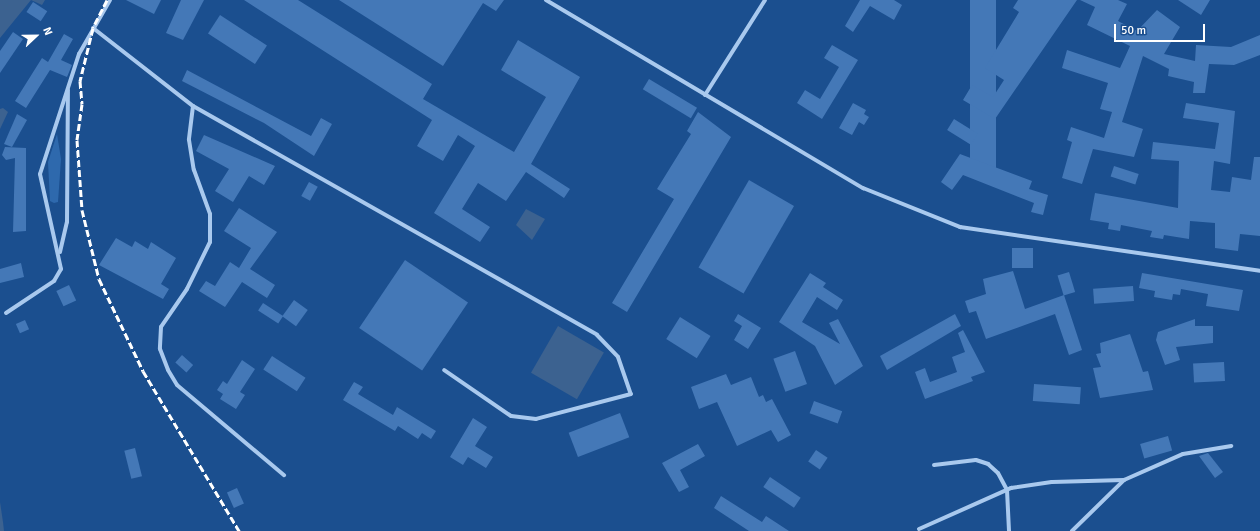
<!DOCTYPE html>
<style>
body{margin:0}
#map{position:relative;width:1260px;height:531px;overflow:hidden;background:#1b4f8f;font-family:Signika,sans-serif}
div>[style]{position:absolute}
.green>*{inset:0;background:#2e69ad}
.water>*{inset:0;background:#3c6290;transform-origin:0 0}
.building>*{inset:0;background:#4478b7;transform-origin:0 0}
.minor>*{height:4px;margin:-2px;padding:0 2px;transform-origin:2px;border-radius:2px;background:#a9c9ee}
.rail>*{height:3px;margin-top:-1.5px;transform-origin:0;background:repeating-linear-gradient(90deg,#fff 0 7px,transparent 0 10px)}
span{translate:-50% -50%;white-space:nowrap;text-align:center;line-height:1.15;-webkit-text-stroke:3px #1b4f8f;paint-order:stroke}
.north{position:absolute;left:16px;top:16px;width:40px;height:40px;-webkit-text-stroke:3px #1b4f8f;paint-order:stroke;rotate:68deg;font-size:11px;font-weight:700;line-height:16px;text-align:center;color:#fff}
.north::after{content:'';display:block;margin:auto;width:14px;height:18px;background:#fff;clip-path:polygon(50% 0,100% 100%,50% 72%,0 100%)}
.scale{position:absolute;left:1114px;top:24px;width:91px;height:18px;box-sizing:border-box;border:2px solid #fff;border-top:0;padding-left:5px;font-size:12px;line-height:14px;white-space:nowrap;color:#fff;-webkit-text-stroke:3px #1b4f8f;paint-order:stroke}
</style>
<div id="map">
<div class="green">
<div style="clip-path:polygon(57px 134px,61px 159px,58px 202px,54px 203px,50px 201px,48px 162px)"></div>
</div>
<div class="water">
<div style="clip-path:polygon(0 0,45px 0,42px 5px,31px 0,0 38px)"></div>
<div style="clip-path:polygon(3px 108px,8px 112px,0 129px,0 109px)"></div>
<div style="clip-path:polygon(526px 209px,545px 219px,532px 240px,516px 225px)"></div>
<div style="left:558px;top:326px;width:53px;height:54px;rotate:30deg"></div>
<div style="clip-path:polygon(0 502px,3px 522px,4px 531px,0 531px)"></div>
</div>
<div class="building">
<div style="clip-path:polygon(126px 0,161px 0,154px 14px)"></div>
<div style="clip-path:polygon(181px 0,204px 0,183px 40px,166px 33px)"></div>
<div style="clip-path:polygon(244px 0,298px 0,432px 84px,423px 99px,514px 152px,546px 97px,501px 70px,518px 40px,580px 77px,531px 164px,570px 189px,564px 198px,526px 172px,506px 201px,478px 183px,462px 209px,490px 227px,480px 242px,434px 213px,475px 146px,458px 135px,443px 161px,417px 146px,432px 120px)"></div>
<div style="clip-path:polygon(339px 0,504px 0,496px 11px,483px 3px,443px 66px)"></div>
<div style="clip-path:polygon(860px 0,894px 0,902px 5px,894px 20px,870px 6px,853px 32px,845px 26px)"></div>
<div style="left:970px;top:0;width:26px;height:177px"></div>
<div style="clip-path:polygon(1018px 0,1077px 0,995px 119px,963px 100px,972px 85px,993px 97px,1004px 80px,985px 68px,1019px 12px,1013px 8px)"></div>
<div style="clip-path:polygon(1080px 0,1118px 0,1127px 4px,1118px 21px,1137px 31px,1157px 10px,1180px 27px,1164px 54px,1195px 61px,1196px 45px,1231px 47px,1260px 35px,1260px 55px,1234px 65px,1209px 64px,1205px 93px,1193px 93px,1194px 82px,1168px 76px,1169px 69px,1143px 56px,1122px 122px,1143px 129px,1134px 157px,1093px 149px,1082px 184px,1062px 178px,1072px 142px,1067px 140px,1071px 127px,1104px 138px,1112px 112px,1100px 109px,1108px 83px,1062px 68px,1067px 50px,1120px 68px,1130px 46px,1087px 25px,1095px 7px)"></div>
<div style="clip-path:polygon(1178px 0,1210px 0,1201px 15px)"></div>
<div style="left:33px;top:2px;width:17px;height:12px;rotate:33deg"></div>
<div style="left:220px;top:15px;width:56px;height:22px;rotate:33deg"></div>
<div style="clip-path:polygon(13px 32px,23px 39px,0 73px,0 51px)"></div>
<div style="clip-path:polygon(64px 34px,73px 39px,61px 60px,72px 65px,67px 77px,50px 70px,26px 108px,15px 101px,42px 58px,48px 62px)"></div>
<div style="clip-path:polygon(832px 45px,858px 60px,822px 119px,797px 103px,805px 90px,820px 99px,839px 67px,824px 58px)"></div>
<div style="clip-path:polygon(187px 70px,311px 136px,321px 118px,332px 124px,314px 156px,264px 123px,182px 81px)"></div>
<div style="left:649px;top:79px;width:56px;height:12px;rotate:31deg"></div>
<div style="clip-path:polygon(853px 103px,866px 110px,864px 114px,869px 117px,864px 125px,859px 122px,852px 135px,839px 128px)"></div>
<div style="clip-path:polygon(1186px 103px,1235px 111px,1230px 164px,1214px 161px,1211px 190px,1230px 192px,1232px 177px,1251px 180px,1254px 157px,1260px 157px,1260px 236px,1240px 234px,1238px 251px,1215px 248px,1215px 223px,1190px 221px,1189px 239px,1164px 235px,1163px 239px,1150px 237px,1152px 231px,1121px 225px,1120px 231px,1108px 229px,1109px 223px,1090px 220px,1095px 193px,1178px 208px,1179px 161px,1151px 159px,1153px 142px,1215px 149px,1219px 123px,1183px 118px)"></div>
<div style="clip-path:polygon(698px 112px,731px 137px,627px 312px,612px 303px,674px 199px,657px 189px,691px 134px,687px 131px)"></div>
<div style="clip-path:polygon(17px 114px,27px 120px,12px 147px,4px 144px)"></div>
<div style="left:954px;top:119px;width:28px;height:13px;rotate:32deg"></div>
<div style="clip-path:polygon(204px 135px,275px 166px,264px 185px,249px 176px,233px 202px,215px 191px,229px 169px,196px 151px)"></div>
<div style="clip-path:polygon(5px 147px,26px 148px,26px 231px,13px 232px,15px 158px,6px 160px,2px 155px)"></div>
<div style="clip-path:polygon(960px 154px,1032px 181px,1029px 189px,1048px 195px,1043px 215px,1031px 212px,1034px 203px,963px 175px,952px 190px,941px 182px)"></div>
<div style="left:1114px;top:166px;width:26px;height:11px;rotate:18deg"></div>
<div style="left:749px;top:180px;width:52px;height:101px;rotate:30deg"></div>
<div style="left:309px;top:182px;width:10px;height:16px;rotate:29deg"></div>
<div style="clip-path:polygon(239px 208px,277px 232px,250px 269px,275px 285px,267px 298px,242px 282px,225px 307px,199px 291px,206px 281px,215px 286px,230px 262px,239px 268px,251px 248px,224px 231px)"></div>
<div style="clip-path:polygon(116px 238px,132px 247px,135px 241px,148px 249px,151px 242px,176px 258px,161px 284px,169px 289px,163px 299px,99px 265px)"></div>
<div style="left:1033px;top:248px;width:20px;height:21px;rotate:90deg"></div>
<div style="left:405px;top:260px;width:76px;height:82px;rotate:34deg"></div>
<div style="clip-path:polygon(21px 263px,24px 277px,0 283px,0 269px)"></div>
<div style="clip-path:polygon(1013px 271px,1025px 309px,1064px 295px,1082px 350px,1069px 355px,1055px 314px,986px 339px,976px 311px,969px 313px,965px 301px,986px 294px,983px 279px)"></div>
<div style="left:1069px;top:272px;width:21px;height:12px;rotate:73deg"></div>
<div style="clip-path:polygon(810px 273px,826px 283px,823px 287px,843px 300px,837px 310px,817px 297px,802px 322px,840px 344px,829px 323px,838px 319px,863px 366px,835px 385px,815px 346px,779px 322px)"></div>
<div style="clip-path:polygon(1142px 273px,1243px 290px,1239px 311px,1206px 306px,1208px 294px,1181px 289px,1180px 295px,1173px 294px,1172px 300px,1154px 297px,1155px 291px,1139px 288px)"></div>
<div style="left:69px;top:285px;width:17px;height:14px;rotate:65deg"></div>
<div style="left:1133px;top:286px;width:15px;height:40px;rotate:86deg"></div>
<div style="left:294px;top:300px;width:17px;height:20px;rotate:36deg"></div>
<div style="left:263px;top:303px;width:24px;height:9px;rotate:33deg"></div>
<div style="clip-path:polygon(738px 314px,761px 328px,748px 349px,734px 340px,742px 326px,734px 321px)"></div>
<div style="clip-path:polygon(955px 314px,961px 326px,887px 370px,880px 356px)"></div>
<div style="left:680px;top:317px;width:36px;height:26px;rotate:32deg"></div>
<div style="clip-path:polygon(1195px 319px,1195px 326px,1213px 326px,1213px 343px,1176px 347px,1180px 360px,1165px 365px,1156px 340px,1158px 332px)"></div>
<div style="left:25px;top:320px;width:10px;height:10px;rotate:66deg"></div>
<div style="clip-path:polygon(963px 330px,985px 372px,971px 377px,973px 381px,925px 399px,915px 372px,925px 368px,930px 382px,957px 372px,952px 357px,965px 352px,958px 333px)"></div>
<div style="clip-path:polygon(1130px 334px,1143px 372px,1148px 371px,1153px 390px,1100px 398px,1093px 368px,1101px 367px,1096px 354px,1101px 353px,1100px 343px)"></div>
<div style="left:795px;top:351px;width:35px;height:23px;rotate:70deg"></div>
<div style="left:182px;top:355px;width:15px;height:10px;rotate:42deg"></div>
<div style="left:272px;top:356px;width:40px;height:16px;rotate:33deg"></div>
<div style="clip-path:polygon(242px 360px,255px 369px,240px 392px,245px 395px,236px 409px,220px 399px,223px 394px,217px 390px,223px 381px,227px 384px)"></div>
<div style="left:1224px;top:362px;width:19px;height:31px;rotate:87deg"></div>
<div style="clip-path:polygon(726px 374px,731px 385px,751px 377px,759px 397px,763px 395px,766px 402px,772px 399px,791px 435px,778px 442px,771px 430px,737px 446px,717px 402px,699px 409px,691px 387px)"></div>
<div style="clip-path:polygon(354px 382px,363px 387px,358px 394px,393px 415px,397px 407px,436px 431px,431px 439px,422px 433px,418px 439px,398px 426px,395px 431px,343px 400px)"></div>
<div style="left:1034px;top:384px;width:47px;height:17px;rotate:4deg"></div>
<div style="left:814px;top:401px;width:30px;height:13px;rotate:20deg"></div>
<div style="left:620px;top:413px;width:26px;height:55px;rotate:69deg"></div>
<div style="clip-path:polygon(473px 418px,487px 427px,475px 446px,493px 457px,486px 468px,468px 457px,463px 465px,450px 457px)"></div>
<div style="left:1168px;top:436px;width:15px;height:29px;rotate:74deg"></div>
<div style="clip-path:polygon(698px 444px,705px 456px,680px 470px,689px 487px,679px 492px,662px 463px)"></div>
<div style="left:135px;top:448px;width:29px;height:11px;rotate:76deg"></div>
<div style="left:816px;top:450px;width:14px;height:14px;rotate:34deg"></div>
<div style="clip-path:polygon(1208px 453px,1223px 472px,1215px 478px,1199px 456px)"></div>
<div style="left:770px;top:477px;width:37px;height:12px;rotate:34deg"></div>
<div style="left:237px;top:488px;width:17px;height:11px;rotate:66deg"></div>
<div style="clip-path:polygon(721px 496px,762px 522px,766px 516px,789px 531px,749px 531px,714px 508px)"></div>
</div>
<div class="minor">
<div style="left:546px;top:0;width:369px;rotate:30.7deg"></div>
<div style="left:863px;top:188px;width:105px;rotate:21.9deg"></div>
<div style="left:960px;top:227px;width:303px;rotate:8.3deg"></div>
<div style="left:93px;top:28px;width:127px;rotate:38deg"></div>
<div style="left:193px;top:106px;width:34px;rotate:97deg"></div>
<div style="left:189px;top:140px;width:30px;rotate:81deg"></div>
<div style="left:194px;top:170px;width:47px;rotate:70deg"></div>
<div style="left:210px;top:214px;width:28px;rotate:90deg"></div>
<div style="left:210px;top:242px;width:52px;rotate:116.1deg"></div>
<div style="left:187px;top:289px;width:46px;rotate:124.4deg"></div>
<div style="left:161px;top:327px;width:22px;rotate:93deg"></div>
<div style="left:160px;top:349px;width:22px;rotate:69deg"></div>
<div style="left:168px;top:370px;width:17px;rotate:59deg"></div>
<div style="left:177px;top:385px;width:140px;rotate:40.1deg"></div>
<div style="left:705px;top:95px;width:112px;rotate:-57.7deg"></div>
<div style="left:193px;top:106px;width:464px;rotate:29.5deg"></div>
<div style="left:597px;top:335px;width:30px;rotate:46deg"></div>
<div style="left:618px;top:357px;width:39px;rotate:71deg"></div>
<div style="left:631px;top:394px;width:98px;rotate:165.3deg"></div>
<div style="left:536px;top:419px;width:25px;rotate:-173deg"></div>
<div style="left:511px;top:416px;width:81px;rotate:-145.5deg"></div>
<div style="left:60px;top:252px;width:31px;rotate:-77deg"></div>
<div style="left:67px;top:222px;width:132px;rotate:-89.6deg"></div>
<div style="left:6px;top:313px;width:58px;rotate:-33.7deg"></div>
<div style="left:54px;top:281px;width:14px;rotate:-60deg"></div>
<div style="left:61px;top:269px;width:97px;rotate:-102.5deg"></div>
<div style="left:40px;top:174px;width:126px;rotate:-72deg"></div>
<div style="left:79px;top:54px;width:62px;rotate:-60.1deg"></div>
<div style="left:934px;top:465px;width:42px;rotate:-6.8deg"></div>
<div style="left:976px;top:460px;width:13px;rotate:18deg"></div>
<div style="left:988px;top:464px;width:13px;rotate:42deg"></div>
<div style="left:998px;top:473px;width:19px;rotate:62deg"></div>
<div style="left:1007px;top:490px;width:41px;rotate:87.2deg"></div>
<div style="left:919px;top:529px;width:101px;rotate:-24deg"></div>
<div style="left:1011px;top:488px;width:41px;rotate:-8.3deg"></div>
<div style="left:1052px;top:482px;width:72px;rotate:-1.6deg"></div>
<div style="left:1072px;top:531px;width:73px;rotate:-44.4deg"></div>
<div style="left:1124px;top:480px;width:64px;rotate:-23.8deg"></div>
<div style="left:1183px;top:454px;width:49px;rotate:-9.5deg"></div>
</div>
<div class="rail">
<div style="left:107px;top:0;width:31px;rotate:117deg"></div>
<div style="left:93px;top:28px;width:55px;rotate:103.8deg"></div>
<div style="left:80px;top:81px;width:23px;rotate:85deg"></div>
<div style="left:82px;top:104px;width:36px;rotate:98deg"></div>
<div style="left:77px;top:140px;width:70px;rotate:85.9deg"></div>
<div style="left:82px;top:210px;width:71px;rotate:76.2deg"></div>
<div style="left:99px;top:279px;width:102px;rotate:64.4deg"></div>
<div style="left:143px;top:371px;width:187px;rotate:59deg"></div>
</div>
<div class="north">N</div>
<div class="scale">50 m</div>
</div>
